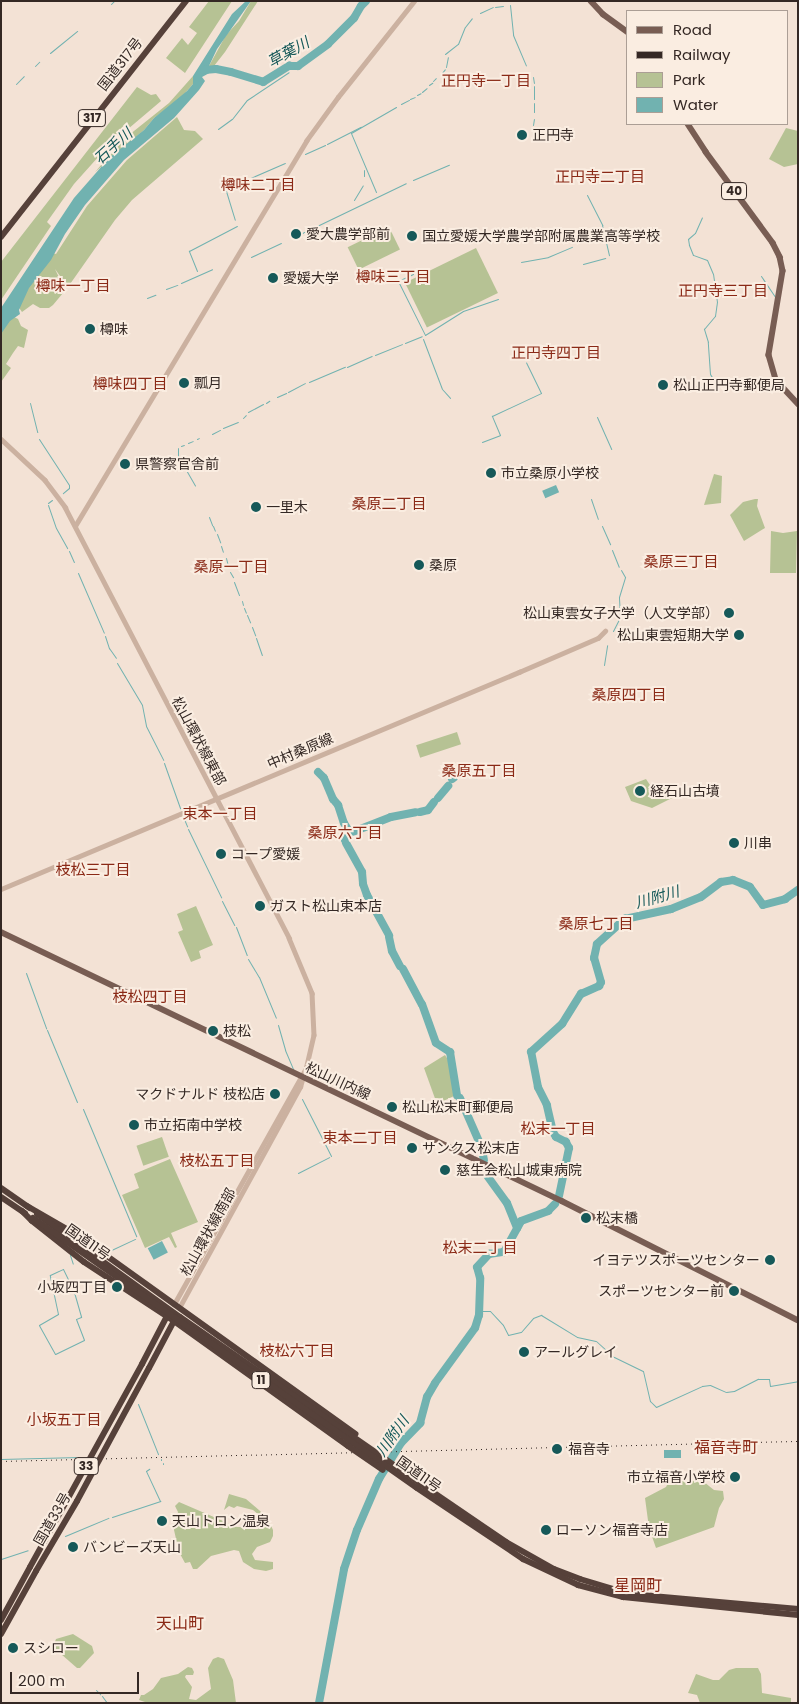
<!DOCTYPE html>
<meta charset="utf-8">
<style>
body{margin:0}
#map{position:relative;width:799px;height:1704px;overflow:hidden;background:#f3e2d5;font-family:Poppins,"Noto Sans JP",sans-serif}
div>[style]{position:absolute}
.green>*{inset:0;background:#b6c294;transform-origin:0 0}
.water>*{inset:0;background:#71b2b0;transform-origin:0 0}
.stream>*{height:1px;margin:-0.5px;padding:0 0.5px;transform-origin:0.5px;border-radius:0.5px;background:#71b2b0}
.river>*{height:8px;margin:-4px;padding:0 4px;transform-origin:4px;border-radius:4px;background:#71b2b0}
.minor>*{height:4.5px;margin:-2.25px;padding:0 2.25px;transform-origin:2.25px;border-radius:2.25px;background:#cbb1a0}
.major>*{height:5.5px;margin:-2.75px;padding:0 2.75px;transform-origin:2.75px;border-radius:2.75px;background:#785d53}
.highway>*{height:6px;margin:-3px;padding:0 3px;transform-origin:3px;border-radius:3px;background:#56413a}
.rail>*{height:1px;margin-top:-0.5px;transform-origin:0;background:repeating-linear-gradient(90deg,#342824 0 1px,transparent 0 5px)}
.highway-bridge>*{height:6px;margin:-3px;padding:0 3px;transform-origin:3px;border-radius:3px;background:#56413a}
.dots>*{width:14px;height:14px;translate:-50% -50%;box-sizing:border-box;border:2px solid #faede1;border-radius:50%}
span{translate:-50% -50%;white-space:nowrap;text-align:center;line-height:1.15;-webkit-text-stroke:4px #faede1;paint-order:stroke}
.shield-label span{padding:1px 4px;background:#faede1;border:1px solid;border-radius:4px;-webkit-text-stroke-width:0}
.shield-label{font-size:12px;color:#342824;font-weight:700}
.street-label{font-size:14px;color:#342824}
.poi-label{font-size:14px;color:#342824}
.left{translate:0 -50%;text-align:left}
.right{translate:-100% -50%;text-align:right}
.water-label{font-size:15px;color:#165959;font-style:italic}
.neighbourhood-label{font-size:15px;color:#8a2916}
.quarter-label{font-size:16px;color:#8a2916}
.frame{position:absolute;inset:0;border:2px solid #342824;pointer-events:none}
.legend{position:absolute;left:626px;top:10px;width:162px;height:115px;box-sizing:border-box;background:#faede1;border:1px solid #ab9e95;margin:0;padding:6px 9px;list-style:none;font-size:15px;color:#342824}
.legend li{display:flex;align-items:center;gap:10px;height:25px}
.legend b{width:25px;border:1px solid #ab9e95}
.scale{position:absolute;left:10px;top:1672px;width:129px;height:22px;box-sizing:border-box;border:2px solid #342824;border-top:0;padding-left:6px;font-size:15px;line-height:18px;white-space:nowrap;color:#342824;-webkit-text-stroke:4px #faede1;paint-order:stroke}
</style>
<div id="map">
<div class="green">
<div style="clip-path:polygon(209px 1px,232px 1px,185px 73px,166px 58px,182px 38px,188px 45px,197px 33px,189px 27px)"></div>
<div style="clip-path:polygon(251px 1px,258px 1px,225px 52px,214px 66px,209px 66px,226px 35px,239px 21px)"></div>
<div style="clip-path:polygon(193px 76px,193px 84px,180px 99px,154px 118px,144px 130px,95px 172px,124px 139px,169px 103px)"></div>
<div style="clip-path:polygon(137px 87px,151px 95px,156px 94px,161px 101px,108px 146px,74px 184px,47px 222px,51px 226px,1px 300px,1px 262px)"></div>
<div style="clip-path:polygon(177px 117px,184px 130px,195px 131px,203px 139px,132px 200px,115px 220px,68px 287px,55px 269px,64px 288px,63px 293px,53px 305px,49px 308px,40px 308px,33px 304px,22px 312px,15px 302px,52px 253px,56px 254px,87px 206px,127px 160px)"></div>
<div style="clip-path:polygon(786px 128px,798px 131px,798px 164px,784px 167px,769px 159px)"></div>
<div style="left:389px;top:227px;width:25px;height:46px;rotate:64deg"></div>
<div style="left:476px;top:248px;width:50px;height:79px;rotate:64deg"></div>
<div style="clip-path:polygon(10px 315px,18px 319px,21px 326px,28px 330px,24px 348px,18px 346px,13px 353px,6px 364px,11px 368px,1px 382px,1px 327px)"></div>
<div style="clip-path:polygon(714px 474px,722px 476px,721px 503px,704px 505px)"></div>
<div style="clip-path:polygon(755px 499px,758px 499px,757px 506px,765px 528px,744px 541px,730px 515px,743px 502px)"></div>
<div style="clip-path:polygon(771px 531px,783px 533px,797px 531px,796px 573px,770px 573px)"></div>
<div style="left:457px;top:732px;width:13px;height:43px;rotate:72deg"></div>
<div style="clip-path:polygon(646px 779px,654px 791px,668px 785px,674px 797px,652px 808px,631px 801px,625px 787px)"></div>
<div style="clip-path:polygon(196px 906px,213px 945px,199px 951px,201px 958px,191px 962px,178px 932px,183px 930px,177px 914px)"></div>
<div style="clip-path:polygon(445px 1055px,450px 1063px,454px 1096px,437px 1104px,424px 1068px)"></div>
<div style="left:162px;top:1137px;width:21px;height:27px;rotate:71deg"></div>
<div style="clip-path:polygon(170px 1159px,198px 1222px,171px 1233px,177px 1247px,175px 1248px,169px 1237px,145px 1248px,122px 1195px,139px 1188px,134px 1174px)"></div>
<div style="clip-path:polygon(670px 1479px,704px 1482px,714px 1490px,723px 1491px,724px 1499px,719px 1508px,714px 1527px,656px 1548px,649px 1528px,645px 1498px,666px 1487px)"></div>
<div style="clip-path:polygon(229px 1494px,246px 1499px,267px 1517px,273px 1530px,273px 1536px,270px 1542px,257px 1547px,252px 1554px,255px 1560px,273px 1562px,273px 1569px,266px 1571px,254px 1569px,243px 1562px,239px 1551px,234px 1550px,211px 1556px,197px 1569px,193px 1569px,190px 1562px,185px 1563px,179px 1552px,174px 1530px,178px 1512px,175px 1506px,179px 1502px,237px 1527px,267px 1527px,266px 1521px,253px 1510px,237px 1506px,234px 1508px,229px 1506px,224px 1510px)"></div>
<div style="clip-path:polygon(73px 1634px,92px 1646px,94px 1653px,80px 1668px,77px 1668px,53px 1647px,56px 1639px)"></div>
<div style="clip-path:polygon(218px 1657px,224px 1659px,233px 1680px,236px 1703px,148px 1703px,139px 1700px,141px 1695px,144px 1695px,153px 1689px,161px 1678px,178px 1674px,188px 1667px,192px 1668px,194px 1672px,193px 1675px,186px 1675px,185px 1677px,192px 1687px,189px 1699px,196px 1700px,211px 1689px,208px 1668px,213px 1659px)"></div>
<div style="clip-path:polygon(736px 1668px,758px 1668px,761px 1674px,762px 1693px,791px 1698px,791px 1703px,700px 1703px,697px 1695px,688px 1693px,696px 1674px,713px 1680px,719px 1680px,729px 1670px)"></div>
</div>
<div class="water">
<div style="clip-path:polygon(246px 1px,251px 1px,217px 49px,209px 66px,214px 66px,213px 71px,202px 77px,205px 81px,199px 90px,174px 118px,124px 160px,85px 205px,65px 234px,51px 260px,29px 288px,19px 310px,20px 314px,10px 321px,1px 334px,1px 308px,74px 198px,109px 158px,144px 130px,154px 118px,187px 91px,193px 84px,193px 76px,232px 14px)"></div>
<div style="left:556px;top:485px;width:8px;height:15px;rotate:67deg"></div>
<div style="left:162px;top:1241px;width:13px;height:16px;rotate:63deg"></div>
<div style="left:681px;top:1450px;width:8px;height:17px;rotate:90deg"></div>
</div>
<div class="stream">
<div style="left:111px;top:4px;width:4px;rotate:-45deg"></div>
<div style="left:510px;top:5px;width:30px;rotate:84deg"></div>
<div style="left:513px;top:35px;width:33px;rotate:67deg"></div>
<div style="left:495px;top:7px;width:8px;rotate:-7deg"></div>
<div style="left:480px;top:13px;width:14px;rotate:-25deg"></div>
<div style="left:50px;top:53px;width:35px;rotate:-39deg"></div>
<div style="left:445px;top:54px;width:16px;rotate:-38deg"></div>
<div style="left:458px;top:44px;width:18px;rotate:-68deg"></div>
<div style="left:465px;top:27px;width:11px;rotate:-52deg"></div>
<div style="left:35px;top:66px;width:6px;rotate:-45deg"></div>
<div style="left:446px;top:67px;width:10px;rotate:-79deg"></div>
<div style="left:293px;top:68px;width:2px;rotate:-63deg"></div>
<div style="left:441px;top:74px;width:6px;rotate:-51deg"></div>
<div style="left:533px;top:77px;width:6px;rotate:81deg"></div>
<div style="left:433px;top:81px;width:4px;rotate:-45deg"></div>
<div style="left:16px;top:84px;width:11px;rotate:-45deg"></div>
<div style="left:429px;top:85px;width:4px;rotate:-34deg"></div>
<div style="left:422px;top:92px;width:6px;rotate:-39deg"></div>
<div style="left:417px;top:95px;width:4px;rotate:-27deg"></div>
<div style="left:410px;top:99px;width:5px;rotate:-22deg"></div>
<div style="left:534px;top:99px;width:13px;rotate:-90deg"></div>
<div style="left:401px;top:104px;width:9px;rotate:-27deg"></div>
<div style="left:534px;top:112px;width:9px;rotate:-90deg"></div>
<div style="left:533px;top:125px;width:6px;rotate:-81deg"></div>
<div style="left:218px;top:129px;width:17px;rotate:-36deg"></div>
<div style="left:232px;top:119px;width:24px;rotate:-52deg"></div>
<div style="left:247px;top:100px;width:50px;rotate:-33.7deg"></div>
<div style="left:327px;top:144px;width:38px;rotate:-27deg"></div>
<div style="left:305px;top:154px;width:22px;rotate:-24deg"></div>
<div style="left:364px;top:176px;width:6px;rotate:-90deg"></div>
<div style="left:413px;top:180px;width:39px;rotate:-23deg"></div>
<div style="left:227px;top:188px;width:63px;rotate:-23.3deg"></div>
<div style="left:226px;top:191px;width:30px;rotate:73deg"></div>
<div style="left:376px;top:192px;width:64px;rotate:-113deg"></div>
<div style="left:351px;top:133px;width:52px;rotate:-30deg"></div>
<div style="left:587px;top:195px;width:34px;rotate:63deg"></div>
<div style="left:602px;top:225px;width:31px;rotate:77deg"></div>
<div style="left:354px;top:200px;width:17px;rotate:-59deg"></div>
<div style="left:294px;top:237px;width:124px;rotate:-25.7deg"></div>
<div style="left:251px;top:257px;width:33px;rotate:-25deg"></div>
<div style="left:521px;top:262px;width:27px;rotate:-10deg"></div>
<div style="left:548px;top:257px;width:26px;rotate:-23deg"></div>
<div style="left:583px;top:264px;width:23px;rotate:-15deg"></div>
<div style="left:197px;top:271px;width:22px;rotate:-112deg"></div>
<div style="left:189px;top:251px;width:54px;rotate:-27.5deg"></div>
<div style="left:413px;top:274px;width:17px;rotate:155deg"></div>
<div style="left:398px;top:281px;width:60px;rotate:63.4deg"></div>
<div style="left:425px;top:335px;width:45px;rotate:-32.3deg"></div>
<div style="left:463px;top:311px;width:37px;rotate:-19deg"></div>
<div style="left:761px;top:276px;width:25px;rotate:56deg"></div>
<div style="left:181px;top:283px;width:34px;rotate:-24deg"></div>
<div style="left:166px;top:289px;width:12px;rotate:-20deg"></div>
<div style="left:147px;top:298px;width:9px;rotate:-21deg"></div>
<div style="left:423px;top:339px;width:53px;rotate:69.2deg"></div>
<div style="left:442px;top:389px;width:12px;rotate:48deg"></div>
<div style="left:405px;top:343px;width:18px;rotate:-22deg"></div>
<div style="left:375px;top:355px;width:29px;rotate:-22deg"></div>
<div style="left:347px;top:367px;width:27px;rotate:-24deg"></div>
<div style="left:685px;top:381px;width:4px;rotate:-14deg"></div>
<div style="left:689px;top:380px;width:7px;rotate:56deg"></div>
<div style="left:693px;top:386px;width:22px;rotate:8deg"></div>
<div style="left:715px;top:389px;width:7px;rotate:-90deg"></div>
<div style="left:715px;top:382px;width:9px;rotate:-122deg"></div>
<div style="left:710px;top:374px;width:32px;rotate:-94deg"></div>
<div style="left:708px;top:342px;width:14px;rotate:-107deg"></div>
<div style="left:704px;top:329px;width:17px;rotate:-50deg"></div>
<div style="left:715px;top:316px;width:14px;rotate:-82deg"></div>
<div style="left:717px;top:302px;width:28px;rotate:-98deg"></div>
<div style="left:713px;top:274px;width:15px;rotate:-113deg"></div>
<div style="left:707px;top:260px;width:15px;rotate:-160deg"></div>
<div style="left:693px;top:255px;width:11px;rotate:-112deg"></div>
<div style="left:689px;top:245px;width:6px;rotate:-99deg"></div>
<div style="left:688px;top:239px;width:9px;rotate:-41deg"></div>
<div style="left:695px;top:233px;width:17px;rotate:-66deg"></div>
<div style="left:309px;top:382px;width:39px;rotate:-23deg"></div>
<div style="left:288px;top:392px;width:19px;rotate:-28deg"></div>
<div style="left:277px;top:397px;width:10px;rotate:-24deg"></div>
<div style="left:30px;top:403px;width:30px;rotate:76deg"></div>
<div style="left:266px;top:403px;width:4px;rotate:-34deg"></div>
<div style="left:248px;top:412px;width:17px;rotate:-28deg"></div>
<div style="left:597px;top:417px;width:35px;rotate:66deg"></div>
<div style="left:243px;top:418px;width:4px;rotate:-45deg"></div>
<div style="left:223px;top:428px;width:16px;rotate:-22deg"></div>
<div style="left:212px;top:434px;width:9px;rotate:-27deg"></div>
<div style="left:39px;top:439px;width:55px;rotate:56.9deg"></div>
<div style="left:69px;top:485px;width:3px;rotate:90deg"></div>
<div style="left:69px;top:488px;width:8px;rotate:140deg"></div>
<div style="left:197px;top:439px;width:2px;rotate:-27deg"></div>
<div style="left:482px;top:442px;width:19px;rotate:-21deg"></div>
<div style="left:500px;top:435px;width:21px;rotate:-113deg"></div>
<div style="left:492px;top:416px;width:54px;rotate:-25.1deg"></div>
<div style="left:541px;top:393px;width:34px;rotate:-116deg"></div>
<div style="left:188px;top:443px;width:5px;rotate:-22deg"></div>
<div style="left:181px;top:446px;width:3px;rotate:-18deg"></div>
<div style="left:178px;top:448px;width:8px;rotate:90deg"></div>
<div style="left:178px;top:456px;width:34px;rotate:60deg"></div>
<div style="left:591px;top:499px;width:21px;rotate:71deg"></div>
<div style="left:48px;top:503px;width:5px;rotate:-37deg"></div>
<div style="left:48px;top:505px;width:24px;rotate:71deg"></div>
<div style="left:56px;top:528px;width:23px;rotate:61deg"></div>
<div style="left:209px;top:517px;width:9px;rotate:69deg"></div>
<div style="left:213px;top:526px;width:5px;rotate:68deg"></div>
<div style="left:602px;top:526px;width:20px;rotate:66deg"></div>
<div style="left:217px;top:534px;width:9px;rotate:69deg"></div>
<div style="left:221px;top:546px;width:6px;rotate:72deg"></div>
<div style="left:612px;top:550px;width:18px;rotate:68deg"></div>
<div style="left:69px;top:551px;width:12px;rotate:66deg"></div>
<div style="left:226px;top:558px;width:8px;rotate:76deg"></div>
<div style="left:230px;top:572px;width:6px;rotate:59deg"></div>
<div style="left:78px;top:573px;width:65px;rotate:66.6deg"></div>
<div style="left:234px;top:582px;width:14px;rotate:69deg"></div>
<div style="left:242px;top:601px;width:4px;rotate:76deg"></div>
<div style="left:244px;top:608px;width:5px;rotate:68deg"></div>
<div style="left:247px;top:615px;width:8px;rotate:67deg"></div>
<div style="left:252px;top:627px;width:9px;rotate:69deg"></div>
<div style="left:613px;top:631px;width:16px;rotate:-63deg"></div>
<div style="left:620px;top:617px;width:20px;rotate:-93deg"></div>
<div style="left:619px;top:597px;width:21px;rotate:-73deg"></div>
<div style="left:625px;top:577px;width:8px;rotate:-120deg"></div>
<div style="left:105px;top:636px;width:13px;rotate:72deg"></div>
<div style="left:109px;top:648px;width:12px;rotate:55deg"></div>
<div style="left:256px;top:638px;width:18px;rotate:71deg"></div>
<div style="left:117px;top:663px;width:49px;rotate:59.2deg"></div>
<div style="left:142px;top:705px;width:21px;rotate:79deg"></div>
<div style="left:146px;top:726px;width:38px;rotate:63deg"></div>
<div style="left:604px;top:665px;width:20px;rotate:-81deg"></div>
<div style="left:164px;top:763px;width:48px;rotate:70.4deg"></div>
<div style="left:184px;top:819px;width:8px;rotate:67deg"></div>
<div style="left:188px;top:829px;width:76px;rotate:64.1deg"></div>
<div style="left:222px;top:901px;width:27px;rotate:63deg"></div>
<div style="left:236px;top:927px;width:30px;rotate:69deg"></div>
<div style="left:248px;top:959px;width:21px;rotate:59deg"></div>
<div style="left:259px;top:977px;width:44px;rotate:67.5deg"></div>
<div style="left:26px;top:973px;width:59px;rotate:70deg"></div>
<div style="left:278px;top:1025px;width:26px;rotate:74deg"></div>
<div style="left:285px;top:1050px;width:21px;rotate:67deg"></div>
<div style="left:47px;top:1030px;width:78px;rotate:67.4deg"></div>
<div style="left:302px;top:1099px;width:64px;rotate:63deg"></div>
<div style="left:83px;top:1109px;width:138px;rotate:67.3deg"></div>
<div style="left:298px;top:1173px;width:35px;rotate:-27deg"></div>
<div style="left:107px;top:1252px;width:31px;rotate:-25deg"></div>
<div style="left:70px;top:1255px;width:9px;rotate:72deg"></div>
<div style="left:63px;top:1269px;width:25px;rotate:64deg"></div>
<div style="left:74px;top:1292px;width:26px;rotate:74deg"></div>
<div style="left:81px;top:1317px;width:5px;rotate:158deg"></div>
<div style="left:76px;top:1319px;width:22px;rotate:69deg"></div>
<div style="left:84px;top:1340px;width:32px;rotate:154deg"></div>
<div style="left:55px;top:1354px;width:33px;rotate:-119deg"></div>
<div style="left:39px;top:1325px;width:22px;rotate:-30deg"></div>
<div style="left:58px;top:1314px;width:40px;rotate:-102deg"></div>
<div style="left:50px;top:1275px;width:14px;rotate:-25deg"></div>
<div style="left:479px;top:1311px;width:11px"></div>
<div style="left:490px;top:1311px;width:19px;rotate:47deg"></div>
<div style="left:503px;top:1325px;width:11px;rotate:63deg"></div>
<div style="left:508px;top:1335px;width:13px;rotate:-13deg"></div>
<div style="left:521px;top:1332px;width:18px;rotate:-49deg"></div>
<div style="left:533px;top:1318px;width:9px;rotate:-21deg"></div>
<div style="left:541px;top:1315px;width:42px;rotate:31.4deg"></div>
<div style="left:577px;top:1337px;width:19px;rotate:12deg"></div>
<div style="left:596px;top:1341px;width:24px;rotate:42deg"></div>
<div style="left:614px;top:1357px;width:32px;rotate:26deg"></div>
<div style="left:643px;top:1371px;width:31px;rotate:77deg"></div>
<div style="left:650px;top:1401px;width:8px;rotate:45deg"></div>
<div style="left:656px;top:1407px;width:51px;rotate:-24.5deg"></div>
<div style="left:702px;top:1386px;width:8px;rotate:-7deg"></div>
<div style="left:710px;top:1385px;width:17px;rotate:24deg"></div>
<div style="left:726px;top:1392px;width:8px;rotate:-7deg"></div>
<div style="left:734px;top:1391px;width:27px;rotate:-27deg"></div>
<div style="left:758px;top:1379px;width:11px"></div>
<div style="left:769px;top:1379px;width:7px;rotate:82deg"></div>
<div style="left:770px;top:1386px;width:28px;rotate:-10deg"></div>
<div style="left:138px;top:1404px;width:54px;rotate:68.2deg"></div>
<div style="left:1px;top:1459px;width:78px;rotate:-1.5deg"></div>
<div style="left:161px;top:1459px;width:1px;rotate:90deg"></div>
<div style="left:163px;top:1464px;width:1px;rotate:-90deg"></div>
<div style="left:112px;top:1517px;width:51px;rotate:-18.4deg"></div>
<div style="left:160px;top:1501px;width:33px;rotate:-115deg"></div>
<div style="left:146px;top:1471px;width:4px;rotate:-34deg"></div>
<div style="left:65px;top:1536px;width:47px;rotate:-22.7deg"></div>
<div style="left:1px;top:1559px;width:28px;rotate:-18deg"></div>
<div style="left:96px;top:1690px;width:6px;rotate:45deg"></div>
<div style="left:102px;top:1696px;width:9px;rotate:54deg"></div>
</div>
<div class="river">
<div style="left:204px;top:70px;width:12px;rotate:-5deg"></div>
<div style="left:216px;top:69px;width:15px;rotate:11deg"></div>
<div style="left:231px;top:72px;width:34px;rotate:17deg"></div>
<div style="left:263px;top:82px;width:31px;rotate:-32deg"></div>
<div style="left:289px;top:66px;width:9px"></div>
<div style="left:298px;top:66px;width:37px;rotate:-36deg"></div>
<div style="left:328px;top:44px;width:37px;rotate:-45deg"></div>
<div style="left:354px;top:18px;width:14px;rotate:-60deg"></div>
<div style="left:361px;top:6px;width:7px;rotate:-45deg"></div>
<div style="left:318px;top:772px;width:8px;rotate:45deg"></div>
<div style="left:324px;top:778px;width:23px;rotate:67deg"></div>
<div style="left:333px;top:799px;width:8px;rotate:50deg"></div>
<div style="left:338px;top:805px;width:19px;rotate:72deg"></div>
<div style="left:344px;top:823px;width:12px;rotate:59deg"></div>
<div style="left:452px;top:779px;width:16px;rotate:-38deg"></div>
<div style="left:438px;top:798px;width:16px;rotate:-50deg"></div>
<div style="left:420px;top:812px;width:8px;rotate:-14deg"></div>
<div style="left:428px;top:810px;width:10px;rotate:-53deg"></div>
<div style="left:345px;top:840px;width:9px;rotate:-54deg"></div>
<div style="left:350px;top:833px;width:44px;rotate:-21.3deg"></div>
<div style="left:391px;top:817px;width:25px;rotate:-11deg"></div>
<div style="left:346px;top:843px;width:33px;rotate:61deg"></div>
<div style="left:362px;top:872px;width:12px;rotate:85deg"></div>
<div style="left:363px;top:884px;width:12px;rotate:70deg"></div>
<div style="left:367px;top:895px;width:46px;rotate:61.2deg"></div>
<div style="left:389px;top:937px;width:14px;rotate:78deg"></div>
<div style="left:392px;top:951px;width:17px;rotate:62deg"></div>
<div style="left:403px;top:969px;width:40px;rotate:62deg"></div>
<div style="left:422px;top:1004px;width:41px;rotate:70.3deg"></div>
<div style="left:436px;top:1043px;width:17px;rotate:33deg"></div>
<div style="left:450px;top:1052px;width:44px;rotate:80.8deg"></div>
<div style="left:460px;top:1098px;width:52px;rotate:66.4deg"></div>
<div style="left:481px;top:1146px;width:14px;rotate:78deg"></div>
<div style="left:488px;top:1177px;width:32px;rotate:54deg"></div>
<div style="left:507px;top:1203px;width:27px;rotate:68deg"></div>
<div style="left:559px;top:1196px;width:49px;rotate:-78.2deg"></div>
<div style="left:569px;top:1148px;width:7px;rotate:-117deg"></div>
<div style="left:566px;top:1142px;width:11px;rotate:-153deg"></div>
<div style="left:556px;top:1137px;width:6px;rotate:-121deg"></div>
<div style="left:553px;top:1132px;width:28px;rotate:-103deg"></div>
<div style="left:547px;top:1105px;width:20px;rotate:-117deg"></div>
<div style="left:538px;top:1087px;width:36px;rotate:-101deg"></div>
<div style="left:531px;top:1052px;width:42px;rotate:-42.1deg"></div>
<div style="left:562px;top:1024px;width:36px;rotate:-58deg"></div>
<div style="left:581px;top:994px;width:20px;rotate:-24deg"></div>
<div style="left:599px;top:986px;width:4px;rotate:-63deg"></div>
<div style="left:601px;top:982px;width:25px;rotate:-106deg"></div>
<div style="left:594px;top:958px;width:14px;rotate:-78deg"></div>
<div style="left:597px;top:944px;width:38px;rotate:-42deg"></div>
<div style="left:625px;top:919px;width:47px;rotate:-12.3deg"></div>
<div style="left:671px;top:909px;width:32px;rotate:-22deg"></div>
<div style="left:701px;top:897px;width:25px;rotate:-37deg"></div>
<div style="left:721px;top:882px;width:12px;rotate:-9deg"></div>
<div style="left:733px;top:880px;width:18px;rotate:22deg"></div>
<div style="left:750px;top:887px;width:22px;rotate:54deg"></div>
<div style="left:763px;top:905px;width:23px;rotate:-15deg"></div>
<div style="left:785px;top:899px;width:16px;rotate:-35deg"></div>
<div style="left:319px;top:1703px;width:136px;rotate:-79.4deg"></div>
<div style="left:344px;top:1569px;width:41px;rotate:-71.6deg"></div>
<div style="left:357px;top:1530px;width:56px;rotate:-66.7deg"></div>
<div style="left:379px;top:1479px;width:42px;rotate:-58.6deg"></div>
<div style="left:401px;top:1443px;width:28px;rotate:-46deg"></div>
<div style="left:420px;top:1423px;width:27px;rotate:-75deg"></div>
<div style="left:427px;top:1397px;width:16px;rotate:-60deg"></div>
<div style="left:435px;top:1383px;width:68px;rotate:-54deg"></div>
<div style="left:475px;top:1328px;width:14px;rotate:-73deg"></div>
<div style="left:479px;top:1315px;width:37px;rotate:-88deg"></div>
<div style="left:480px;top:1278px;width:11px;rotate:-105deg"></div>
<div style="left:477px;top:1267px;width:18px;rotate:-47deg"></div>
<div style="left:489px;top:1254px;width:15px;rotate:-8deg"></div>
<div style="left:504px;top:1252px;width:35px;rotate:-61deg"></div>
<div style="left:521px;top:1221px;width:29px;rotate:-20deg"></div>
<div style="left:548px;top:1211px;width:10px;rotate:-45deg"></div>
</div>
<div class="minor">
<div style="left:1px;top:439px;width:60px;rotate:43deg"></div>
<div style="left:45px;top:480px;width:34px;rotate:53deg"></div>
<div style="left:65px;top:507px;width:486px;rotate:62.5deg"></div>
<div style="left:289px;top:938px;width:60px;rotate:67.3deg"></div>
<div style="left:312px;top:993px;width:42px;rotate:87.3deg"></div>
<div style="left:314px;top:1035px;width:35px;rotate:103deg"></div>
<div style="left:306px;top:1069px;width:270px;rotate:119.2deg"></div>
<div style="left:75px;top:526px;width:449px;rotate:-59deg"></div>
<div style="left:306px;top:141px;width:54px;rotate:-54deg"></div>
<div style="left:338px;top:97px;width:122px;rotate:-51.6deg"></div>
<div style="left:1px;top:889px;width:562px;rotate:-22.73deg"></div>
<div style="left:519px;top:672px;width:86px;rotate:-23.3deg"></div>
<div style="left:598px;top:638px;width:10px;rotate:-45deg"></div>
<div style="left:179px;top:1308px;width:252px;rotate:-61.3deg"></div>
<div style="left:300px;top:1087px;width:7px;rotate:-74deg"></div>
</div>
<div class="major">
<div style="left:591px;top:1px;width:18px;rotate:47deg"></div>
<div style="left:603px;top:14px;width:31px;rotate:36deg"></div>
<div style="left:688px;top:124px;width:33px;rotate:57deg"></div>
<div style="left:706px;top:152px;width:113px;rotate:53.6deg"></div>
<div style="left:773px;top:243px;width:16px;rotate:63deg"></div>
<div style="left:780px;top:257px;width:14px;rotate:78deg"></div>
<div style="left:783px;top:271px;width:85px;rotate:99.5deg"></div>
<div style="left:769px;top:355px;width:26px;rotate:74deg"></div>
<div style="left:776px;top:380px;width:33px;rotate:47deg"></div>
<div style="left:1px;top:932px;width:622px;rotate:25.62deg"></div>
<div style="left:562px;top:1201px;width:264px;rotate:26.8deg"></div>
</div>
<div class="highway">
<div style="left:1px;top:237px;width:300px;rotate:-51.9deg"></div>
<div style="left:1px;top:1188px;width:35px;rotate:35deg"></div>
<div style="left:1px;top:1197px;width:29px;rotate:34deg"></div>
<div style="left:27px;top:1206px;width:60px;rotate:30deg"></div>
<div style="left:79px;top:1236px;width:340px;rotate:35.6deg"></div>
<div style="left:22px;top:1211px;width:14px;rotate:45deg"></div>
<div style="left:32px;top:1221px;width:66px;rotate:38.3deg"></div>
<div style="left:84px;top:1262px;width:108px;rotate:33.2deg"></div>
<div style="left:174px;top:1321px;width:214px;rotate:35.7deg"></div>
<div style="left:142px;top:1364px;width:56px;rotate:-62.5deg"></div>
<div style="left:149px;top:1368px;width:55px;rotate:-62deg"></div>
<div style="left:421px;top:1484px;width:103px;rotate:34.3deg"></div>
<div style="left:506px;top:1542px;width:55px;rotate:29.4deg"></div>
<div style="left:554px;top:1569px;width:28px;rotate:21deg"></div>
<div style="left:580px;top:1579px;width:34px;rotate:17deg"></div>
<div style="left:612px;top:1589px;width:41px;rotate:9.9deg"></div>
<div style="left:652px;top:1596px;width:147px;rotate:5.1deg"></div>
<div style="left:417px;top:1488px;width:128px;rotate:33.8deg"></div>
<div style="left:523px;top:1559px;width:61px;rotate:25.3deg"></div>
<div style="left:578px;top:1585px;width:47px;rotate:14.9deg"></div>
<div style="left:623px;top:1597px;width:176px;rotate:5.9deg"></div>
<div style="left:1px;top:1620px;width:60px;rotate:-61.3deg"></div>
<div style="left:1px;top:1634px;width:72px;rotate:-60.9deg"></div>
</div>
<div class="rail">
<div style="left:1px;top:1461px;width:797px;rotate:-1.44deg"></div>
</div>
<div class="highway-bridge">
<div style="left:37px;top:1214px;width:176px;rotate:35.8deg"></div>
<div style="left:180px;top:1317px;width:293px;rotate:34.7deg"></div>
<div style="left:33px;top:1218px;width:469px;rotate:35.1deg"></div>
<div style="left:348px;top:1446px;width:42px;rotate:34.4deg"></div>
<div style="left:30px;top:1567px;width:232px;rotate:-61.1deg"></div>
<div style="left:36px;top:1571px;width:81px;rotate:-59.6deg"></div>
<div style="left:77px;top:1501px;width:151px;rotate:-61.6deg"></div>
</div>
<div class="dots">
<div style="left:522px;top:135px;background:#165959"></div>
<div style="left:296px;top:234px;background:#165959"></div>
<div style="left:412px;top:236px;background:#165959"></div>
<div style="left:273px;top:278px;background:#165959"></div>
<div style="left:90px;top:329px;background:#165959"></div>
<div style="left:184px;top:383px;background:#165959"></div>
<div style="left:663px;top:385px;background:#165959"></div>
<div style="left:125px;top:464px;background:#165959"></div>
<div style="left:491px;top:473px;background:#165959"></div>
<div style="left:256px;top:507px;background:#165959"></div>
<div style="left:419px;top:565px;background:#165959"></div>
<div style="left:729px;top:613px;background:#165959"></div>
<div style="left:739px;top:635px;background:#165959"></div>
<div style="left:640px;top:791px;background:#165959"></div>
<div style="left:734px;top:843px;background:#165959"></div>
<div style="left:221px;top:854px;background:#165959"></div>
<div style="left:260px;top:906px;background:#165959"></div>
<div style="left:213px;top:1031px;background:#165959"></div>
<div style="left:275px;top:1094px;background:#165959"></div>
<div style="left:392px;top:1107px;background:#165959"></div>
<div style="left:134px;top:1125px;background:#165959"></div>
<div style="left:412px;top:1148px;background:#165959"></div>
<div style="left:445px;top:1170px;background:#165959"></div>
<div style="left:586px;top:1218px;background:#165959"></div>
<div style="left:770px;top:1260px;background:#165959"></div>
<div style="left:117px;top:1287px;background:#165959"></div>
<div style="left:734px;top:1291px;background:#165959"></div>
<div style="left:524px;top:1352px;background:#165959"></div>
<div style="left:557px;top:1449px;background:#165959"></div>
<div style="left:735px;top:1477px;background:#165959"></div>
<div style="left:162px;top:1521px;background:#165959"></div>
<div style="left:546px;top:1530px;background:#165959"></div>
<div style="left:73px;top:1547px;background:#165959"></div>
<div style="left:13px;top:1648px;background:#165959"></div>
</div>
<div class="shield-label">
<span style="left:92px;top:118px">317</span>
<span style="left:734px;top:191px">40</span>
<span style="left:261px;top:1380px">11</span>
<span style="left:86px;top:1466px">33</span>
</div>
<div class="street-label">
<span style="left:120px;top:64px;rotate:-52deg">国道317号</span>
<span style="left:199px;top:741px;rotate:62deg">松山環状線東部</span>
<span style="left:300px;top:751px;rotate:-23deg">中村桑原線</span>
<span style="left:338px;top:1081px;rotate:25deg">松山川内線</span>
<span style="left:208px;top:1232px;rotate:-61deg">松山環状線南部</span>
<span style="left:88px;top:1242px;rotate:35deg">国道11号</span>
<span style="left:419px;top:1474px;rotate:35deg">国道11号</span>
<span style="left:52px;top:1519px;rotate:-60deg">国道33号</span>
</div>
<div class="poi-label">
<span class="left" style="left:532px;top:135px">正円寺</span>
<span class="left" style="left:306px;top:234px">愛大農学部前</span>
<span class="left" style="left:422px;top:236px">国立愛媛大学農学部附属農業高等学校</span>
<span class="left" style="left:283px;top:278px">愛媛大学</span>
<span class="left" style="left:100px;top:329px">樽味</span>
<span class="left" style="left:194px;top:383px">瓢月</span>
<span class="left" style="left:673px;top:385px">松山正円寺郵便局</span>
<span class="left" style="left:135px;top:464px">県警察官舎前</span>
<span class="left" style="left:501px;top:473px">市立桑原小学校</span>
<span class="left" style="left:266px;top:507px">一里木</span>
<span class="left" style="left:429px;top:565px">桑原</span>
<span class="right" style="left:719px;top:613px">松山東雲女子大学（人文学部）</span>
<span class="right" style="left:729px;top:635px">松山東雲短期大学</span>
<span class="left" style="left:650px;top:791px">経石山古墳</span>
<span class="left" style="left:744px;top:843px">川串</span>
<span class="left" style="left:231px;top:854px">コープ愛媛</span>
<span class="left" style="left:270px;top:906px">ガスト松山束本店</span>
<span class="left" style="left:223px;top:1031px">枝松</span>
<span class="right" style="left:265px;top:1094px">マクドナルド 枝松店</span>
<span class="left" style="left:402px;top:1107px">松山松末町郵便局</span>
<span class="left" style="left:144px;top:1125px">市立拓南中学校</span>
<span class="left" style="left:422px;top:1148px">サンクス松末店</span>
<span class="left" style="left:456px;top:1170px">慈生会松山城東病院</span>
<span class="left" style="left:596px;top:1218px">松末橋</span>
<span class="right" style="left:760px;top:1260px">イヨテツスポーツセンター</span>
<span class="right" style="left:107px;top:1287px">小坂四丁目</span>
<span class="right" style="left:724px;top:1291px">スポーツセンター前</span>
<span class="left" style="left:534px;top:1352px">アールグレイ</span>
<span class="left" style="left:568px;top:1449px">福音寺</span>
<span class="right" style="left:725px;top:1477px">市立福音小学校</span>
<span class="left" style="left:172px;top:1521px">天山トロン温泉</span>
<span class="left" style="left:556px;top:1530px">ローソン福音寺店</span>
<span class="left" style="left:83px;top:1547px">バンビーズ天山</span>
<span class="left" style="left:23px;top:1648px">スシロー</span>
</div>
<div class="water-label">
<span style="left:288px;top:52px;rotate:-29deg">草葉川</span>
<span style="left:113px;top:146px;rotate:-42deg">石手川</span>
<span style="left:657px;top:897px;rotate:-16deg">川附川</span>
<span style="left:392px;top:1436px;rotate:-55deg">川附川</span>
</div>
<div class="neighbourhood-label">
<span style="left:486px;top:81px">正円寺一丁目</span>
<span style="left:600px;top:177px">正円寺二丁目</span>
<span style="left:258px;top:185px">樽味二丁目</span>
<span style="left:393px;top:277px">樽味三丁目</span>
<span style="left:73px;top:286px">樽味一丁目</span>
<span style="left:723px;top:291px">正円寺三丁目</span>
<span style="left:556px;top:353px">正円寺四丁目</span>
<span style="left:130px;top:384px">樽味四丁目</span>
<span style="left:389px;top:504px">桑原二丁目</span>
<span style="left:681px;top:562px">桑原三丁目</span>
<span style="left:231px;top:567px">桑原一丁目</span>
<span style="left:629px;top:695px">桑原四丁目</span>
<span style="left:479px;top:771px">桑原五丁目</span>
<span style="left:220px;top:814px">束本一丁目</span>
<span style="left:345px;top:833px">桑原六丁目</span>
<span style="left:93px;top:870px">枝松三丁目</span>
<span style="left:596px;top:924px">桑原七丁目</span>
<span style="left:150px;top:997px">枝松四丁目</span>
<span style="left:558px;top:1129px">松末一丁目</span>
<span style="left:360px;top:1138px">束本二丁目</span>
<span style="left:217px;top:1161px">枝松五丁目</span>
<span style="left:480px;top:1248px">松末二丁目</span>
<span style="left:297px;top:1351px">枝松六丁目</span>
<span style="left:64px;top:1420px">小坂五丁目</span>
</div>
<div class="quarter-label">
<span style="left:726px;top:1448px">福音寺町</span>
<span style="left:638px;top:1586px">星岡町</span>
<span style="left:180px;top:1624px">天山町</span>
</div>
<div class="frame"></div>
<ul class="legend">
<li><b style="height:6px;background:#785d53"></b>Road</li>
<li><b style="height:6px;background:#342824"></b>Railway</li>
<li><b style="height:14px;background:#b6c294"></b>Park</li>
<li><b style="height:14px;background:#71b2b0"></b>Water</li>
</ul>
<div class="scale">200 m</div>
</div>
